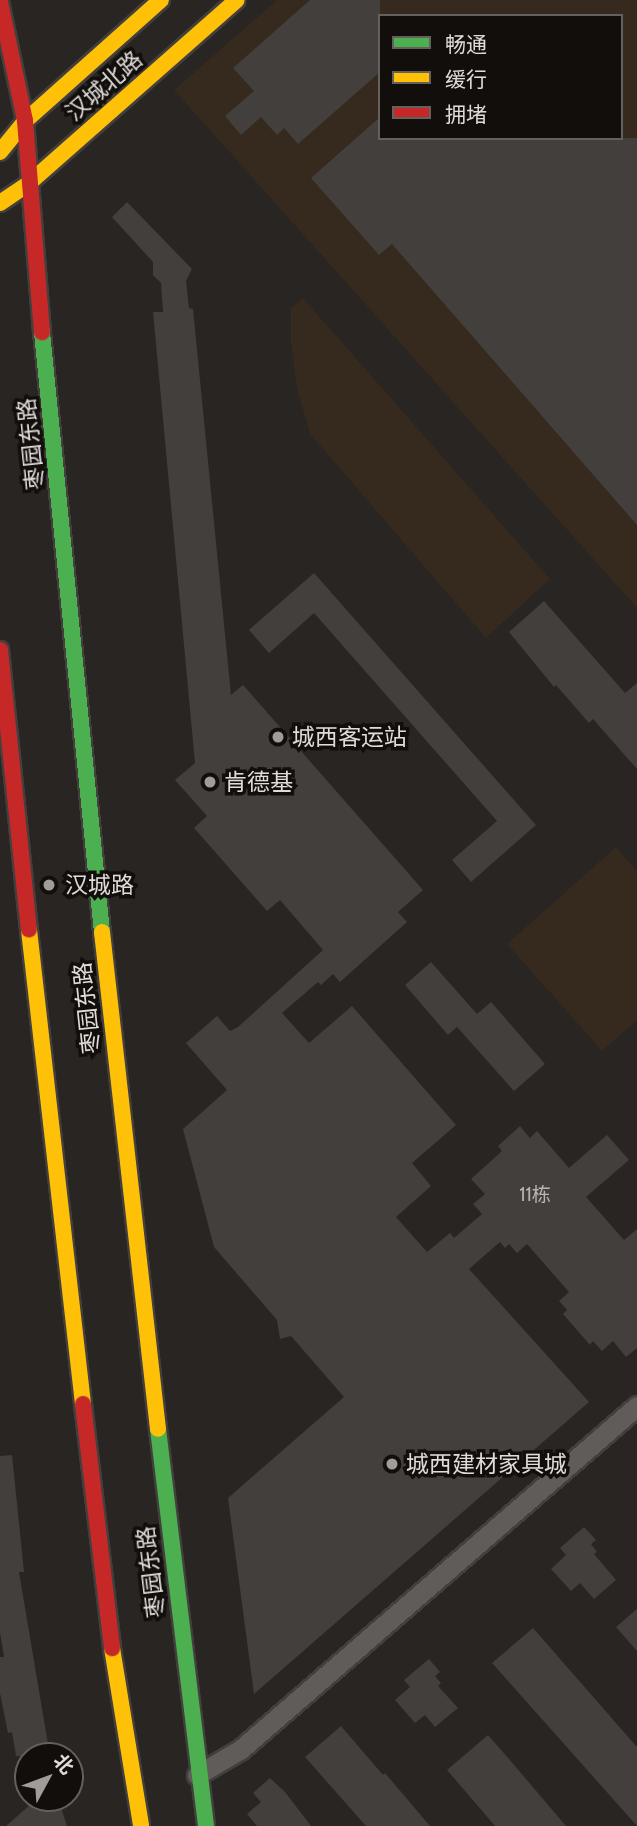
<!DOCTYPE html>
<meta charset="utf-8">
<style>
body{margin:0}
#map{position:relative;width:637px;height:1826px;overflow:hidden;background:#282522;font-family:Cabin,"Noto Sans SC",sans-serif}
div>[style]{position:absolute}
.industrial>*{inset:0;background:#36291e}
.building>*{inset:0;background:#423f3d}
.roads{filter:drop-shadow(2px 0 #423f3d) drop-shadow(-2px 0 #423f3d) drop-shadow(0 2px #423f3d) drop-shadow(0 -2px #423f3d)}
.street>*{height:19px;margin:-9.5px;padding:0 9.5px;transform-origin:9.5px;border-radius:9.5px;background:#5f5c59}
.fast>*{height:16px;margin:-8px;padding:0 8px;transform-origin:8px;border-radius:8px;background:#4caf50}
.slow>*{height:16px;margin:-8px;padding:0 8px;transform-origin:8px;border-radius:8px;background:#ffc107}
.jam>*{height:16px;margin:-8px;padding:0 8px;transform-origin:8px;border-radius:8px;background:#c62828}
.dots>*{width:19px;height:19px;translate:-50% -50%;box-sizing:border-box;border:4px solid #110e0c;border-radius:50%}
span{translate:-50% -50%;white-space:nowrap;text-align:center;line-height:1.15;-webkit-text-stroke:7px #110e0c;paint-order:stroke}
.number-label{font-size:19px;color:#b8b5b2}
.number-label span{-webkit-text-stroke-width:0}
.street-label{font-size:23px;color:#e0dcd9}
.poi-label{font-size:23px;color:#e0dcd9}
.left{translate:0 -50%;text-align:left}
.legend{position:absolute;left:378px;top:14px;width:245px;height:126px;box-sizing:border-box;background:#110e0c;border:2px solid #64605e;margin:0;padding:9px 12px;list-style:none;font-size:21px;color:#e0dcd9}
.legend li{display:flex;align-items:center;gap:14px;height:35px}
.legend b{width:35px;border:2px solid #64605e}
.north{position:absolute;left:14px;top:1742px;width:70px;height:70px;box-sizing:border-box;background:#110e0c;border:2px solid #64605e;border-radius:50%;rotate:49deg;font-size:19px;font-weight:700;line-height:28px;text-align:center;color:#e0dcd9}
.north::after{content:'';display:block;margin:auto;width:24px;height:32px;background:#a09c99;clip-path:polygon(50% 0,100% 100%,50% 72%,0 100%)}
</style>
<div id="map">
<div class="industrial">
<div style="clip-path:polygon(evenodd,277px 0,637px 0,637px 608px,174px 90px,277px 0,380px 16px,621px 16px,621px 138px,380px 138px,380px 16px)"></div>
<div style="clip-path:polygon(303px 298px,550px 579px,486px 638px,310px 434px,297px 389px,291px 344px,291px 308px)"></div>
<div style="clip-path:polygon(616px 847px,637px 871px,637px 1020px,602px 1051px,507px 944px)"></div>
</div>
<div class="building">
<div style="clip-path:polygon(310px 0,380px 0,380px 72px,298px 144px,284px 128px,277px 135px,261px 117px,241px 135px,225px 116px,254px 91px,233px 68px)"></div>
<div style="clip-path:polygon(380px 117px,380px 138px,637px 138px,637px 525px,392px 244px,379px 255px,311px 178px)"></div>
<div style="clip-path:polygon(127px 202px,192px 269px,186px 281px,189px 308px,193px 309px,231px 695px,243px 685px,423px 890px,398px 912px,407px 922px,340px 982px,333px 974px,321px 985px,318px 982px,282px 1013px,309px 1043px,352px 1006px,456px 1125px,412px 1163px,431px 1186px,396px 1217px,427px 1252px,450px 1233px,454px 1238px,482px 1214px,473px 1204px,485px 1194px,471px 1179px,502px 1151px,498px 1146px,520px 1126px,530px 1138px,537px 1131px,569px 1168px,607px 1135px,629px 1160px,586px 1197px,624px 1240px,637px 1229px,637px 1348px,626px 1357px,613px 1341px,602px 1351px,593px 1341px,590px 1345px,563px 1314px,567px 1310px,559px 1301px,569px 1292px,527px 1244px,517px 1253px,509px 1244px,505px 1248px,500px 1242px,469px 1269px,589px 1402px,254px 1694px,228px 1498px,344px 1397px,291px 1336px,280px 1339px,277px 1320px,214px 1247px,183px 1129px,227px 1090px,186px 1043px,217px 1016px,230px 1031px,238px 1027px,323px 950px,280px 900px,267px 911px,194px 828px,207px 816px,175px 780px,195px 763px,153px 312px,163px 312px,161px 283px,153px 275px,153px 262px,112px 217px)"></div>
<div style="clip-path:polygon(314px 573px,536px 825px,471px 882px,452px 860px,497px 821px,314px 613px,269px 653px,249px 630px)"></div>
<div style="clip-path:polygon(544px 601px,625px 693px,637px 683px,637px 769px,593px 719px,589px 723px,556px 685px,554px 687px,509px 632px)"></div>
<div style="clip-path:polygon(431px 962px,477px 1014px,491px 1002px,545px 1064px,514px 1091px,457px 1027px,448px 1035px,405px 985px)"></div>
<div style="clip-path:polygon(12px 1455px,24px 1572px,19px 1572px,50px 1756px,16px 1756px,12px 1732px,8px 1733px,0 1693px,0 1657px,4px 1657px,0 1632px,0 1456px)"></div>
<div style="clip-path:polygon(584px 1527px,596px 1540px,591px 1544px,597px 1552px,594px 1554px,616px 1580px,594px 1599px,580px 1583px,571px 1591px,551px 1569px,566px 1555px,560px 1548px)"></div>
<div style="clip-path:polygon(637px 1609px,637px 1651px,616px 1627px)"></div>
<div style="clip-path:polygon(533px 1628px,637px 1747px,637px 1826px,492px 1663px)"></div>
<div style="clip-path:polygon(429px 1659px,440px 1672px,435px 1676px,441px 1683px,438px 1686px,458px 1708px,435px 1727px,425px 1715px,415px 1723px,395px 1700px,410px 1687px,404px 1680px)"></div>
<div style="clip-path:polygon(341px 1726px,383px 1775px,385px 1773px,430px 1826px,366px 1826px,305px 1757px)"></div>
<div style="clip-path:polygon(488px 1735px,509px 1759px,566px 1826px,495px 1826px,447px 1770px)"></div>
<div style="clip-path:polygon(270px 1778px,285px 1792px,311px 1826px,257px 1826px,247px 1814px,261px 1802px,253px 1793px)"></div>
<div style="clip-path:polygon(51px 1798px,58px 1798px,67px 1826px,6px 1826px,31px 1804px)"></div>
</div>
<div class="roads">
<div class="street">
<div style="left:197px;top:1775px;width:51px;rotate:-30.6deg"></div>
<div style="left:241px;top:1749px;width:524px;rotate:-40.9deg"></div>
</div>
<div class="fast">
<div style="left:42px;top:332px;width:603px;rotate:84.29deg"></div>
<div style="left:158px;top:1429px;width:400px;rotate:83.1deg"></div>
</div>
<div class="slow">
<div style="left:0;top:152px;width:40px;rotate:-51deg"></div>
<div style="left:25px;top:121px;width:182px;rotate:-41.7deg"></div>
<div style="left:0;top:203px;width:34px;rotate:-34deg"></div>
<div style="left:28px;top:184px;width:278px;rotate:-41.4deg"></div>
<div style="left:29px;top:930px;width:477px;rotate:83.5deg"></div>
<div style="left:102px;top:932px;width:500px;rotate:83.57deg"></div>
<div style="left:112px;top:1648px;width:180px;rotate:80.7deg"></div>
</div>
<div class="jam">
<div style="left:0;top:2px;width:122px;rotate:78.1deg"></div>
<div style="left:25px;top:121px;width:212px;rotate:85.4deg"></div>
<div style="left:0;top:650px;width:281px;rotate:84.1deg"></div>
<div style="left:83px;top:1404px;width:246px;rotate:83.2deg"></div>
</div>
</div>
<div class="dots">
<div style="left:278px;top:737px;background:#a09c99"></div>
<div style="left:210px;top:782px;background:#a09c99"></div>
<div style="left:49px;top:885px;background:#a09c99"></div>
<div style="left:392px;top:1464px;background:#a09c99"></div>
</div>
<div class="number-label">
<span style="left:535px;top:1195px">11栋</span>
</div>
<div class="street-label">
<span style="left:104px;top:86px;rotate:-41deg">汉城北路</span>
<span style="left:31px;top:444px;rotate:-96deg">枣园东路</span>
<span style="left:87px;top:1008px;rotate:-96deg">枣园东路</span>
<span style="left:151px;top:1572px;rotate:-97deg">枣园东路</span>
</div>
<div class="poi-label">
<span class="left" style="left:292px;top:737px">城西客运站</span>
<span class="left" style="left:224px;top:782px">肯德基</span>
<span class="left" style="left:65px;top:885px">汉城路</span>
<span class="left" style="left:406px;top:1464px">城西建材家具城</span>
</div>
<ul class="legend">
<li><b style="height:9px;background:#4caf50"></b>畅通</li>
<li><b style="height:9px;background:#ffc107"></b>缓行</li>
<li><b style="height:9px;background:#c62828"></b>拥堵</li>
</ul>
<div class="north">北</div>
</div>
